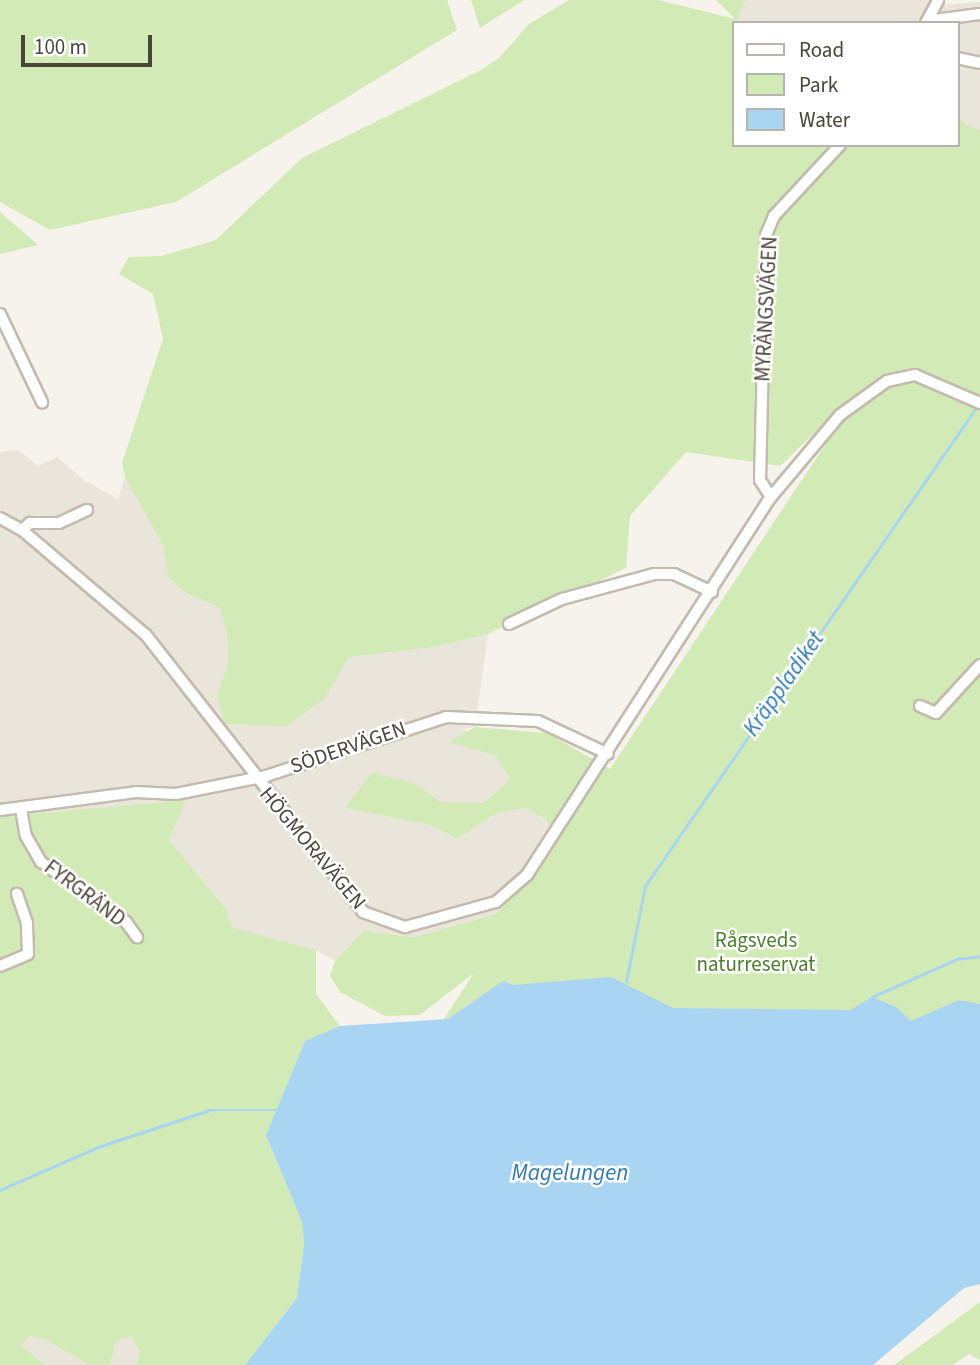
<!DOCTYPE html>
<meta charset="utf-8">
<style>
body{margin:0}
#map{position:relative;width:980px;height:1365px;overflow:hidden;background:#f6f3ec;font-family:"Source Sans 3",sans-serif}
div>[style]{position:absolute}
.residential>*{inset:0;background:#eae5da}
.green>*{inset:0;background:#d2eab5}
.water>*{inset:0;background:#a9d4f2}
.stream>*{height:2.5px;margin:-1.25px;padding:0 1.25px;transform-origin:1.25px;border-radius:1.25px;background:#a9d4f2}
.roads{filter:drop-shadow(2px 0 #c2bbae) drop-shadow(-2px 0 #c2bbae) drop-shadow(0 2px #c2bbae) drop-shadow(0 -2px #c2bbae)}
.minor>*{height:10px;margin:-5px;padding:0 5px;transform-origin:5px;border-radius:5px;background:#fff}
span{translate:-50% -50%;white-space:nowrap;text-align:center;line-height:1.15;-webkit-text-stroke:5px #fff;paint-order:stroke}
.street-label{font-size:21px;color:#4b4439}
.park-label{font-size:21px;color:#4a7f2a}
.water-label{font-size:23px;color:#2e7ab2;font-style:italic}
.legend{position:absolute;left:732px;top:21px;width:228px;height:126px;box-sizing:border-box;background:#fff;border:2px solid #b7b4b0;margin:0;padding:9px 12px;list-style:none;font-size:21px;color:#4b4439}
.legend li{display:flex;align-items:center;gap:14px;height:35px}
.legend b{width:35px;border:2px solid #b7b4b0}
.scale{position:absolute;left:21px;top:35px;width:131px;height:32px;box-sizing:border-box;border:4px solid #4b4439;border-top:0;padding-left:9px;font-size:21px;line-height:24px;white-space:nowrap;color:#4b4439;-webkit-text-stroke:5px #fff;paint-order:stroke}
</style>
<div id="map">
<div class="residential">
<div style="clip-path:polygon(746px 0,930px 0,928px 6px,980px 2px,980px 130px,965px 124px,957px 114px,957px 23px,746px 23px,737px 20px)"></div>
<div style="clip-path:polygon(18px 450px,38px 466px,57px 457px,85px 481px,118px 499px,125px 477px,164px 548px,168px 576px,184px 592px,220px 608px,227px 634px,228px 664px,217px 695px,325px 698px,349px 657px,435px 647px,488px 634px,475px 727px,464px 729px,495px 755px,510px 779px,484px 803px,441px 802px,416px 784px,346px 808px,431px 825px,457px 839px,497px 813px,526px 808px,545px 819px,559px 838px,536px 873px,496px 914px,414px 937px,363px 931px,335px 961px,316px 950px,233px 929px,226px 909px,169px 840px,185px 801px,0 817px,0 452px)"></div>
<div style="clip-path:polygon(132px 1334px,140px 1352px,136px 1365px,110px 1365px,116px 1342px)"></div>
<div style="clip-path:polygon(29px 1335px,43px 1338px,89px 1365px,45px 1365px,20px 1346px)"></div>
</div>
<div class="green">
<div style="clip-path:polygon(0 0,447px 0,457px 30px,176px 202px,50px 230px,0 202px)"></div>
<div style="clip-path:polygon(471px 0,524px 0,480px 28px)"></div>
<div style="clip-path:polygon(569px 0,658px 0,735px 19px,716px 0,746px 0,737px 20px,746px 23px,733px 23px,733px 145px,957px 145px,957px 114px,965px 124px,980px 130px,980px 1205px,432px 1037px,474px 973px,420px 1015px,385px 1016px,340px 992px,330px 975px,335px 961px,363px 931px,414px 937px,496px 914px,536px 873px,559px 838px,545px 819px,526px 808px,497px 813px,457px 839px,431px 825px,345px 808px,372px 773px,416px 784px,441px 802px,484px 803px,510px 779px,495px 755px,449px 742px,475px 727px,547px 733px,610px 769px,837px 427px,827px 421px,780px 466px,686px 452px,630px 516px,626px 568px,488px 634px,435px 647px,349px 657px,325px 698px,287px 726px,224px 724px,217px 695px,228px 664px,227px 634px,220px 608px,184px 592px,168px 576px,164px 548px,125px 477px,122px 463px,163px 339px,153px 294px,119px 274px,129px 257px,161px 256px,216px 240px,302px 158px,481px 70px,499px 58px,529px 24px)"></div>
<div style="clip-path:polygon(0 212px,38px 245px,0 254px)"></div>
<div style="clip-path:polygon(186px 800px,169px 840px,226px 909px,233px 928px,316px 950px,316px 994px,340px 1026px,305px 1041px,266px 1135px,302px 1222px,304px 1244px,297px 1298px,245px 1365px,136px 1365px,140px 1352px,131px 1335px,116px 1342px,110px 1365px,89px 1365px,43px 1338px,29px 1336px,21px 1346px,45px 1365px,0 1365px,0 817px)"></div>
<div style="clip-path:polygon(980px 1302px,980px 1360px,969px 1354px,952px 1365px,894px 1365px)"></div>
</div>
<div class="water">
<div style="clip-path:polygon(611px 977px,673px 1008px,851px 1010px,872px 997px,896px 1007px,911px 1021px,959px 1000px,980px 1004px,980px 1284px,964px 1288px,873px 1365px,245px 1365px,297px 1298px,304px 1244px,302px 1222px,266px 1135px,305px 1041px,340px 1026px,448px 1019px,503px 981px,513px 985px)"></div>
</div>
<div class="stream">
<div style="left:626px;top:982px;width:98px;rotate:-78.8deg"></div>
<div style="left:645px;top:886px;width:585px;rotate:-55.3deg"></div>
<div style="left:872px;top:997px;width:93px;rotate:-24.1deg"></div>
<div style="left:957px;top:959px;width:23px;rotate:-7deg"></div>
<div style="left:0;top:1190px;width:107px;rotate:-23.7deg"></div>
<div style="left:98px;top:1147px;width:118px;rotate:-18.3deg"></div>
<div style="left:210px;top:1110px;width:66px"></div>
</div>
<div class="roads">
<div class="minor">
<div style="left:927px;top:21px;width:53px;rotate:-7.5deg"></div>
<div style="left:926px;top:23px;width:26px;rotate:-62deg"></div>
<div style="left:957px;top:58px;width:24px;rotate:12deg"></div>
<div style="left:0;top:314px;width:98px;rotate:64.5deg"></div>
<div style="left:771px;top:497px;width:20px;rotate:-123deg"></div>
<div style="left:760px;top:480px;width:245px;rotate:-88.6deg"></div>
<div style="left:766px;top:235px;width:21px;rotate:-67deg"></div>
<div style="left:774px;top:216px;width:97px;rotate:-47.1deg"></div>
<div style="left:0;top:518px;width:25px;rotate:29deg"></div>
<div style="left:22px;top:530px;width:162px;rotate:40.3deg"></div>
<div style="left:146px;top:635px;width:352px;rotate:51.9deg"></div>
<div style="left:363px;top:912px;width:45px;rotate:19.7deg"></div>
<div style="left:405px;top:927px;width:94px;rotate:-15.4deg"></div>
<div style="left:496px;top:902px;width:41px;rotate:-41.1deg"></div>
<div style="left:527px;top:875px;width:450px;rotate:-57.2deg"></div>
<div style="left:771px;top:497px;width:107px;rotate:-49.9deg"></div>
<div style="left:840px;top:415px;width:58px;rotate:-35.9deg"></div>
<div style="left:887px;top:381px;width:29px;rotate:-12deg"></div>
<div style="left:915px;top:375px;width:71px;rotate:23.3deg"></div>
<div style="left:22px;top:530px;width:11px;rotate:-41deg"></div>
<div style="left:30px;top:523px;width:29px"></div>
<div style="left:59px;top:523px;width:31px;rotate:-25deg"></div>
<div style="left:509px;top:624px;width:59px;rotate:-25.3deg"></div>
<div style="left:562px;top:599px;width:95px;rotate:-15.2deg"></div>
<div style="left:654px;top:574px;width:20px"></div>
<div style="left:674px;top:574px;width:42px;rotate:25.3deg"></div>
<div style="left:920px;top:706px;width:17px;rotate:24deg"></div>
<div style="left:936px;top:713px;width:65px;rotate:-47.5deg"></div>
<div style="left:21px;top:809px;width:27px;rotate:80deg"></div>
<div style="left:26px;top:836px;width:30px;rotate:60deg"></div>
<div style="left:41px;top:862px;width:104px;rotate:35.2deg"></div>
<div style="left:126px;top:922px;width:19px;rotate:54deg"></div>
<div style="left:0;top:810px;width:137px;rotate:-7.5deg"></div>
<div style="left:136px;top:792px;width:40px;rotate:2.9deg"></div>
<div style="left:176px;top:794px;width:92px;rotate:-11.3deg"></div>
<div style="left:266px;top:776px;width:189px;rotate:-18.1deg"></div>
<div style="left:446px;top:717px;width:92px;rotate:2.5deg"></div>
<div style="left:538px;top:721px;width:77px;rotate:25.2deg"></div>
<div style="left:0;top:966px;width:30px;rotate:-23deg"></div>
<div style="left:28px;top:954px;width:31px;rotate:-92deg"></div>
<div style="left:27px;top:923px;width:31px;rotate:-109deg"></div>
</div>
</div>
<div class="street-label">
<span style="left:766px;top:309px;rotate:-87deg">MYRÄNGSVÄGEN</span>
<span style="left:348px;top:747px;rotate:-19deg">SÖDERVÄGEN</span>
<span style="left:313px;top:848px;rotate:50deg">HÖGMORAVÄGEN</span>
<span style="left:85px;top:893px;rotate:37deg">FYRGRÄND</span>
</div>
<div class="park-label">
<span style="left:756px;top:952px">Rågsveds<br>naturreservat</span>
</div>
<div class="water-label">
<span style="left:784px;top:684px;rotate:-55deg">Kräppladiket</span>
<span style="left:570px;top:1173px">Magelungen</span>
</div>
<ul class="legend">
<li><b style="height:9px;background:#fff"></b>Road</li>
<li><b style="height:19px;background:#d2eab5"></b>Park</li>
<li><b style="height:19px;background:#a9d4f2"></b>Water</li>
</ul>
<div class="scale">100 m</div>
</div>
